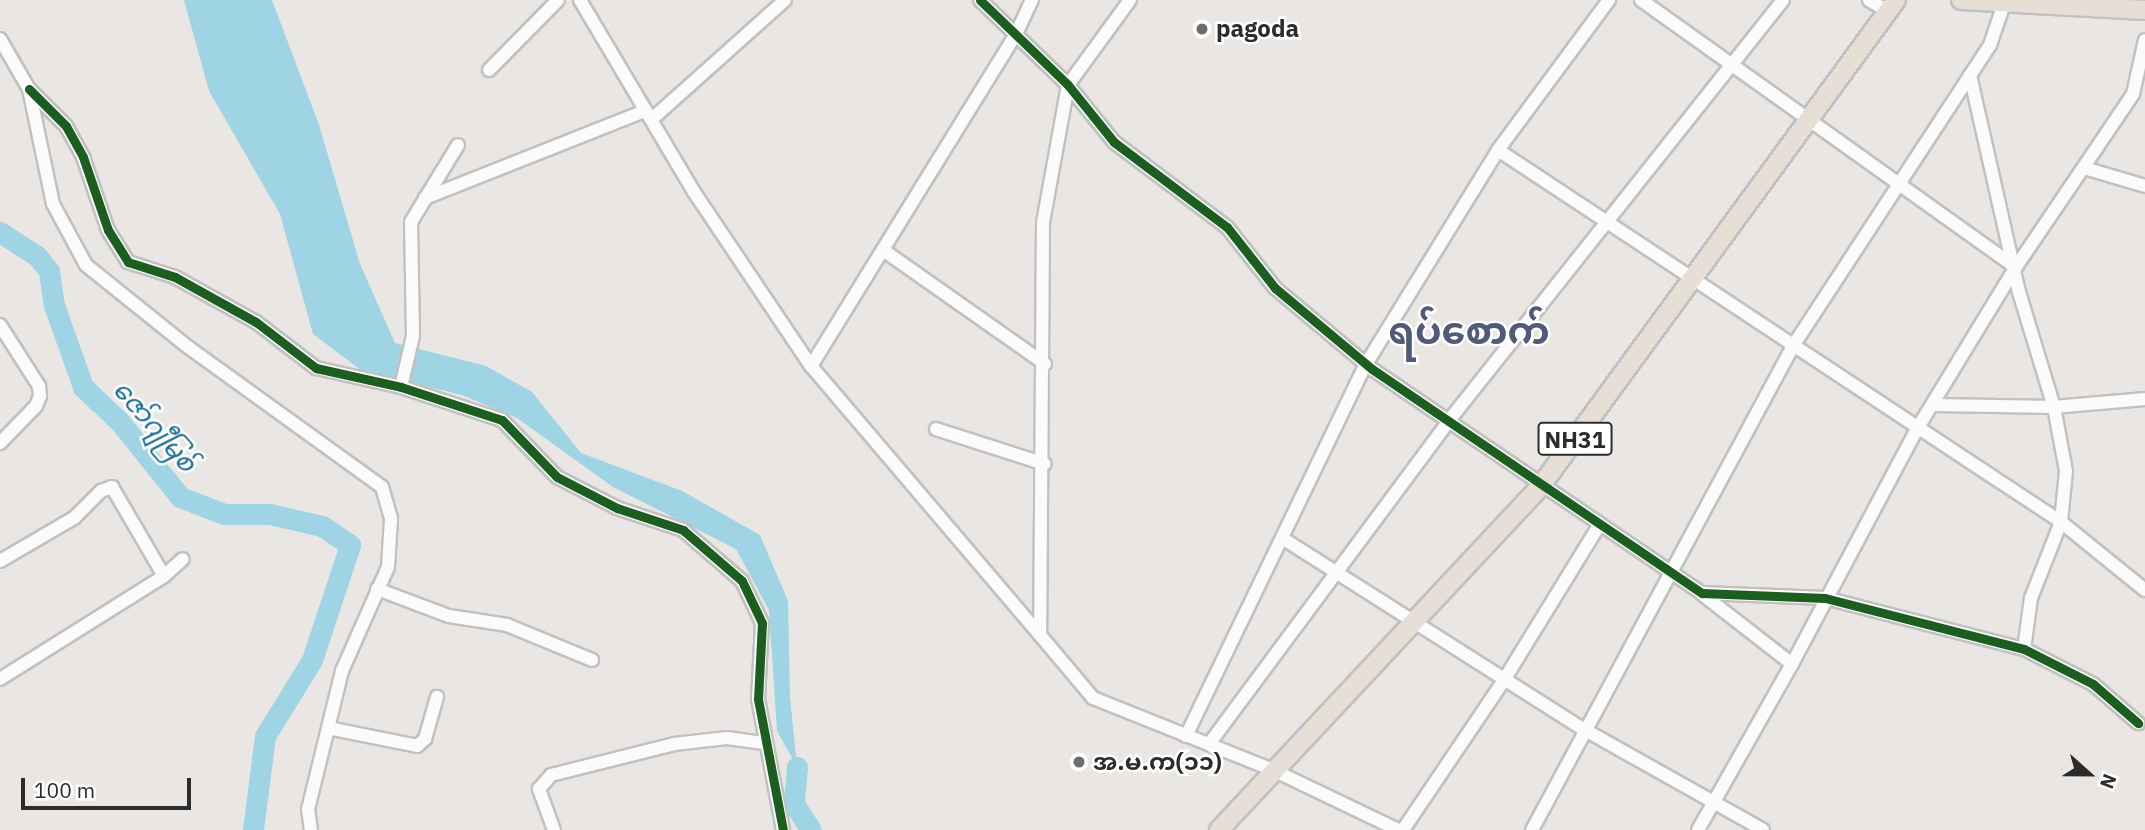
<!DOCTYPE html>
<meta charset="utf-8">
<style>
body{margin:0}
#map{position:relative;width:2145px;height:830px;overflow:hidden;background:#e9e6e3;font-family:"IBM Plex Sans","Noto Sans Myanmar",sans-serif}
div>[style]{position:absolute}
.water>*{inset:0;background:#9ed4e3}
.river>*{height:21px;margin:-10.5px;padding:0 10.5px;transform-origin:10.5px;border-radius:10.5px;background:#9ed4e3}
.roads{filter:drop-shadow(2px 0 #c2c1c1) drop-shadow(-2px 0 #c2c1c1) drop-shadow(0 2px #c2c1c1) drop-shadow(0 -2px #c2c1c1)}
.minor>*{height:12px;margin:-6px;padding:0 6px;transform-origin:6px;border-radius:6px;background:#fcfbfb}
.highway>*{height:18px;margin:-9px;padding:0 9px;transform-origin:9px;border-radius:9px;background:#e7ded6}
.cycleway>*{height:9px;margin:-4.5px;padding:0 4.5px;transform-origin:4.5px;border-radius:4.5px;background:#1b5e20}
.dots>*{width:19px;height:19px;translate:-50% -50%;box-sizing:border-box;border:4px solid #fff;border-radius:50%}
span{translate:-50% -50%;white-space:nowrap;text-align:center;line-height:1.15;-webkit-text-stroke:5px #fff;paint-order:stroke}
.shield-label span{padding:2px 5px;background:#fff;border:2px solid;border-radius:5px;-webkit-text-stroke-width:0}
.shield-label{font-size:23px;color:#2c2c2c;font-weight:700}
.poi-label{font-size:24px;color:#2c2c2c;font-weight:700}
.left{translate:0 -50%;text-align:left}
.water-label{font-size:26px;color:#1b6e91;font-style:italic}
.town-label{font-size:38px;color:#515a79;font-weight:700}
.north{position:absolute;left:2054px;top:739px;width:70px;height:70px;-webkit-text-stroke:5px #fff;paint-order:stroke;rotate:111deg;font-size:19px;font-weight:700;line-height:28px;text-align:center;color:#2c2c2c}
.north::after{content:'';display:block;margin:auto;width:24px;height:32px;background:#2c2c2c;clip-path:polygon(50% 0,100% 100%,50% 72%,0 100%)}
.scale{position:absolute;left:21px;top:778px;width:170px;height:32px;box-sizing:border-box;border:4px solid #2c2c2c;border-top:0;padding-left:9px;font-size:21px;line-height:24px;white-space:nowrap;color:#2c2c2c;-webkit-text-stroke:5px #fff;paint-order:stroke}
</style>
<div id="map">
<div class="water">
<div style="clip-path:polygon(184px 0,272px 0,319px 125px,360px 264px,395px 343px,486px 366px,532px 392px,581px 453px,682px 491px,760px 535px,788px 601px,790px 697px,797px 767px,777px 731px,769px 610px,736px 549px,613px 487px,517px 418px,462px 395px,362px 371px,313px 334px,280px 214px,209px 91px)"></div>
</div>
<div class="river">
<div style="left:0;top:232px;width:44px;rotate:33deg"></div>
<div style="left:37px;top:256px;width:19px;rotate:51deg"></div>
<div style="left:49px;top:271px;width:34px;rotate:82deg"></div>
<div style="left:54px;top:305px;width:87px;rotate:70.5deg"></div>
<div style="left:83px;top:387px;width:51px;rotate:43.4deg"></div>
<div style="left:120px;top:422px;width:96px;rotate:51.3deg"></div>
<div style="left:180px;top:497px;width:47px;rotate:21.1deg"></div>
<div style="left:224px;top:514px;width:46px"></div>
<div style="left:270px;top:514px;width:53px;rotate:13deg"></div>
<div style="left:322px;top:526px;width:34px;rotate:34deg"></div>
<div style="left:350px;top:545px;width:121px;rotate:108.3deg"></div>
<div style="left:312px;top:660px;width:89px;rotate:121.7deg"></div>
<div style="left:265px;top:736px;width:95px;rotate:97.3deg"></div>
<div style="left:797px;top:767px;width:37px;rotate:95deg"></div>
<div style="left:794px;top:804px;width:31px;rotate:57deg"></div>
</div>
<div class="roads">
<div class="minor">
<div style="left:580px;top:0;width:223px;rotate:59.3deg"></div>
<div style="left:694px;top:192px;width:210px;rotate:56.1deg"></div>
<div style="left:811px;top:366px;width:353px;rotate:49.6deg"></div>
<div style="left:980px;top:0;width:122px;rotate:44deg"></div>
<div style="left:1068px;top:85px;width:73px;rotate:51.1deg"></div>
<div style="left:1114px;top:142px;width:141px;rotate:37deg"></div>
<div style="left:1227px;top:227px;width:78px;rotate:51.8deg"></div>
<div style="left:1275px;top:288px;width:126px;rotate:39.9deg"></div>
<div style="left:1372px;top:369px;width:399px;rotate:34.2deg"></div>
<div style="left:1702px;top:593px;width:123px;rotate:2.3deg"></div>
<div style="left:1825px;top:598px;width:205px;rotate:14.4deg"></div>
<div style="left:2024px;top:649px;width:77px;rotate:26.9deg"></div>
<div style="left:2093px;top:684px;width:60px;rotate:40.9deg"></div>
<div style="left:1130px;top:0;width:105px;rotate:126.1deg"></div>
<div style="left:1068px;top:85px;width:139px;rotate:100.3deg"></div>
<div style="left:1043px;top:222px;width:413px;rotate:90.4deg"></div>
<div style="left:1040px;top:635px;width:82px;rotate:49.9deg"></div>
<div style="left:1093px;top:698px;width:194px;rotate:21.8deg"></div>
<div style="left:1273px;top:770px;width:139px;rotate:25.6deg"></div>
<div style="left:1641px;top:0;width:460px;rotate:35.5deg"></div>
<div style="left:1869px;top:0;width:23px;rotate:31deg"></div>
<div style="left:0;top:39px;width:58px;rotate:59.9deg"></div>
<div style="left:29px;top:89px;width:117px;rotate:78.2deg"></div>
<div style="left:53px;top:204px;width:69px;rotate:61.6deg"></div>
<div style="left:86px;top:265px;width:131px;rotate:38.8deg"></div>
<div style="left:188px;top:347px;width:239px;rotate:35.8deg"></div>
<div style="left:382px;top:487px;width:33px;rotate:74deg"></div>
<div style="left:391px;top:519px;width:48px;rotate:93.6deg"></div>
<div style="left:388px;top:567px;width:114px;rotate:113.9deg"></div>
<div style="left:342px;top:671px;width:142px;rotate:103.8deg"></div>
<div style="left:308px;top:809px;width:21px;rotate:82deg"></div>
<div style="left:489px;top:70px;width:98px;rotate:-45.4deg"></div>
<div style="left:1970px;top:75px;width:222px;rotate:77.3deg"></div>
<div style="left:2019px;top:292px;width:120px;rotate:73.1deg"></div>
<div style="left:2054px;top:407px;width:65px;rotate:79.4deg"></div>
<div style="left:2066px;top:471px;width:51px;rotate:95.6deg"></div>
<div style="left:2061px;top:522px;width:82px;rotate:111.5deg"></div>
<div style="left:2031px;top:598px;width:51px;rotate:97.8deg"></div>
<div style="left:29px;top:89px;width:52px;rotate:45deg"></div>
<div style="left:66px;top:126px;width:35px;rotate:61deg"></div>
<div style="left:83px;top:157px;width:77px;rotate:71.1deg"></div>
<div style="left:108px;top:230px;width:38px;rotate:58deg"></div>
<div style="left:128px;top:262px;width:49px;rotate:17.7deg"></div>
<div style="left:175px;top:277px;width:93px;rotate:29.1deg"></div>
<div style="left:256px;top:322px;width:76px;rotate:37.5deg"></div>
<div style="left:316px;top:368px;width:87px;rotate:12.6deg"></div>
<div style="left:401px;top:387px;width:106px;rotate:18.1deg"></div>
<div style="left:502px;top:420px;width:79px;rotate:46deg"></div>
<div style="left:557px;top:477px;width:68px;rotate:27.3deg"></div>
<div style="left:617px;top:508px;width:70px;rotate:18.4deg"></div>
<div style="left:683px;top:530px;width:78px;rotate:40.8deg"></div>
<div style="left:742px;top:581px;width:47px;rotate:64.5deg"></div>
<div style="left:762px;top:623px;width:76px;rotate:93deg"></div>
<div style="left:758px;top:699px;width:133px;rotate:79.2deg"></div>
<div style="left:652px;top:119px;width:178px;rotate:-41.8deg"></div>
<div style="left:1498px;top:150px;width:675px;rotate:33.45deg"></div>
<div style="left:2061px;top:522px;width:108px;rotate:39deg"></div>
<div style="left:2084px;top:168px;width:64px;rotate:16.4deg"></div>
<div style="left:425px;top:198px;width:237px;rotate:-21.6deg"></div>
<div style="left:883px;top:250px;width:198px;rotate:35.1deg"></div>
<div style="left:0;top:325px;width:72px;rotate:57.4deg"></div>
<div style="left:39px;top:386px;width:10px;rotate:84deg"></div>
<div style="left:40px;top:396px;width:11px;rotate:112deg"></div>
<div style="left:36px;top:406px;width:52px;rotate:134.2deg"></div>
<div style="left:811px;top:366px;width:390px;rotate:-58.3deg"></div>
<div style="left:1016px;top:34px;width:38px;rotate:-65deg"></div>
<div style="left:401px;top:387px;width:52px;rotate:-76.8deg"></div>
<div style="left:413px;top:336px;width:114px;rotate:-91deg"></div>
<div style="left:411px;top:222px;width:90px;rotate:-58.6deg"></div>
<div style="left:1933px;top:405px;width:121px;rotate:0.9deg"></div>
<div style="left:2054px;top:407px;width:91px;rotate:-5deg"></div>
<div style="left:936px;top:429px;width:114px;rotate:17.8deg"></div>
<div style="left:1282px;top:538px;width:359px;rotate:32.4deg"></div>
<div style="left:1585px;top:730px;width:204px;rotate:29.3deg"></div>
<div style="left:0;top:561px;width:86px;rotate:-30.2deg"></div>
<div style="left:74px;top:518px;width:38px;rotate:-45deg"></div>
<div style="left:101px;top:491px;width:12px;rotate:-20deg"></div>
<div style="left:112px;top:487px;width:103px;rotate:59.7deg"></div>
<div style="left:377px;top:589px;width:77px;rotate:20.6deg"></div>
<div style="left:449px;top:616px;width:59px;rotate:8.8deg"></div>
<div style="left:507px;top:625px;width:92px;rotate:22.4deg"></div>
<div style="left:1702px;top:594px;width:114px;rotate:37.9deg"></div>
<div style="left:0;top:679px;width:194px;rotate:-32.1deg"></div>
<div style="left:164px;top:576px;width:25px;rotate:-42deg"></div>
<div style="left:328px;top:728px;width:91px;rotate:11.4deg"></div>
<div style="left:417px;top:746px;width:11px;rotate:-41deg"></div>
<div style="left:425px;top:739px;width:44px;rotate:-74.1deg"></div>
<div style="left:1186px;top:736px;width:413px;rotate:-64.2deg"></div>
<div style="left:1366px;top:364px;width:251px;rotate:-58.3deg"></div>
<div style="left:1498px;top:150px;width:187px;rotate:-53.5deg"></div>
<div style="left:1209px;top:744px;width:400px;rotate:-53.4deg"></div>
<div style="left:1447px;top:423px;width:540px;rotate:-51.54deg"></div>
<div style="left:554px;top:830px;width:44px;rotate:-110.1deg"></div>
<div style="left:539px;top:789px;width:18px;rotate:-49deg"></div>
<div style="left:551px;top:775px;width:127px;rotate:-14.1deg"></div>
<div style="left:674px;top:744px;width:53px;rotate:-6.5deg"></div>
<div style="left:727px;top:738px;width:37px;rotate:8deg"></div>
<div style="left:1403px;top:830px;width:181px;rotate:-56deg"></div>
<div style="left:1504px;top:680px;width:180px;rotate:-58.4deg"></div>
<div style="left:1532px;top:830px;width:550px;rotate:-61.66deg"></div>
<div style="left:1793px;top:346px;width:360px;rotate:-56.8deg"></div>
<div style="left:1990px;top:45px;width:43px;rotate:-71.1deg"></div>
<div style="left:1698px;top:830px;width:191px;rotate:-60.5deg"></div>
<div style="left:1792px;top:664px;width:266px;rotate:-62deg"></div>
<div style="left:1917px;top:429px;width:190px;rotate:-58.6deg"></div>
<div style="left:2016px;top:267px;width:209px;rotate:-55.9deg"></div>
<div style="left:2133px;top:94px;width:55px;rotate:-77.5deg"></div>
</div>
<div class="highway">
<div style="left:1961px;top:0;width:184px;rotate:3.1deg"></div>
<div style="left:1219px;top:830px;width:470px;rotate:-46.9deg"></div>
<div style="left:1540px;top:487px;width:603px;rotate:-53.83deg"></div>
</div>
</div>
<div class="cycleway">
<div style="left:980px;top:0;width:122px;rotate:44deg"></div>
<div style="left:1068px;top:85px;width:73px;rotate:51.1deg"></div>
<div style="left:1114px;top:142px;width:141px;rotate:37deg"></div>
<div style="left:1227px;top:227px;width:78px;rotate:51.8deg"></div>
<div style="left:1275px;top:288px;width:126px;rotate:39.9deg"></div>
<div style="left:1372px;top:369px;width:399px;rotate:34.2deg"></div>
<div style="left:1702px;top:593px;width:123px;rotate:2.3deg"></div>
<div style="left:1825px;top:598px;width:205px;rotate:14.4deg"></div>
<div style="left:2024px;top:649px;width:77px;rotate:26.9deg"></div>
<div style="left:2093px;top:684px;width:60px;rotate:40.9deg"></div>
<div style="left:29px;top:89px;width:52px;rotate:45deg"></div>
<div style="left:66px;top:126px;width:35px;rotate:61deg"></div>
<div style="left:83px;top:157px;width:77px;rotate:71.1deg"></div>
<div style="left:108px;top:230px;width:38px;rotate:58deg"></div>
<div style="left:128px;top:262px;width:49px;rotate:17.7deg"></div>
<div style="left:175px;top:277px;width:93px;rotate:29.1deg"></div>
<div style="left:256px;top:322px;width:76px;rotate:37.5deg"></div>
<div style="left:316px;top:368px;width:87px;rotate:12.6deg"></div>
<div style="left:401px;top:387px;width:106px;rotate:18.1deg"></div>
<div style="left:502px;top:420px;width:79px;rotate:46deg"></div>
<div style="left:557px;top:477px;width:68px;rotate:27.3deg"></div>
<div style="left:617px;top:508px;width:70px;rotate:18.4deg"></div>
<div style="left:683px;top:530px;width:78px;rotate:40.8deg"></div>
<div style="left:742px;top:581px;width:47px;rotate:64.5deg"></div>
<div style="left:762px;top:623px;width:76px;rotate:93deg"></div>
<div style="left:758px;top:699px;width:133px;rotate:79.2deg"></div>
</div>
<div class="dots">
<div style="left:1202px;top:29px;background:#6e6d6c"></div>
<div style="left:1079px;top:762px;background:#6e6d6c"></div>
</div>
<div class="shield-label">
<span style="left:1575px;top:439px">NH31</span>
</div>
<div class="poi-label">
<span class="left" style="left:1216px;top:29px">pagoda</span>
<span class="left" style="left:1093px;top:762px">အ.မ.က(၁၁)</span>
</div>
<div class="water-label">
<span style="left:155px;top:426px;rotate:49deg">ဇော်ဂျီမြစ်</span>
</div>
<div class="town-label">
<span style="left:1469px;top:330px">ရပ်စောက်</span>
</div>
<div class="north">N</div>
<div class="scale">100 m</div>
</div>
